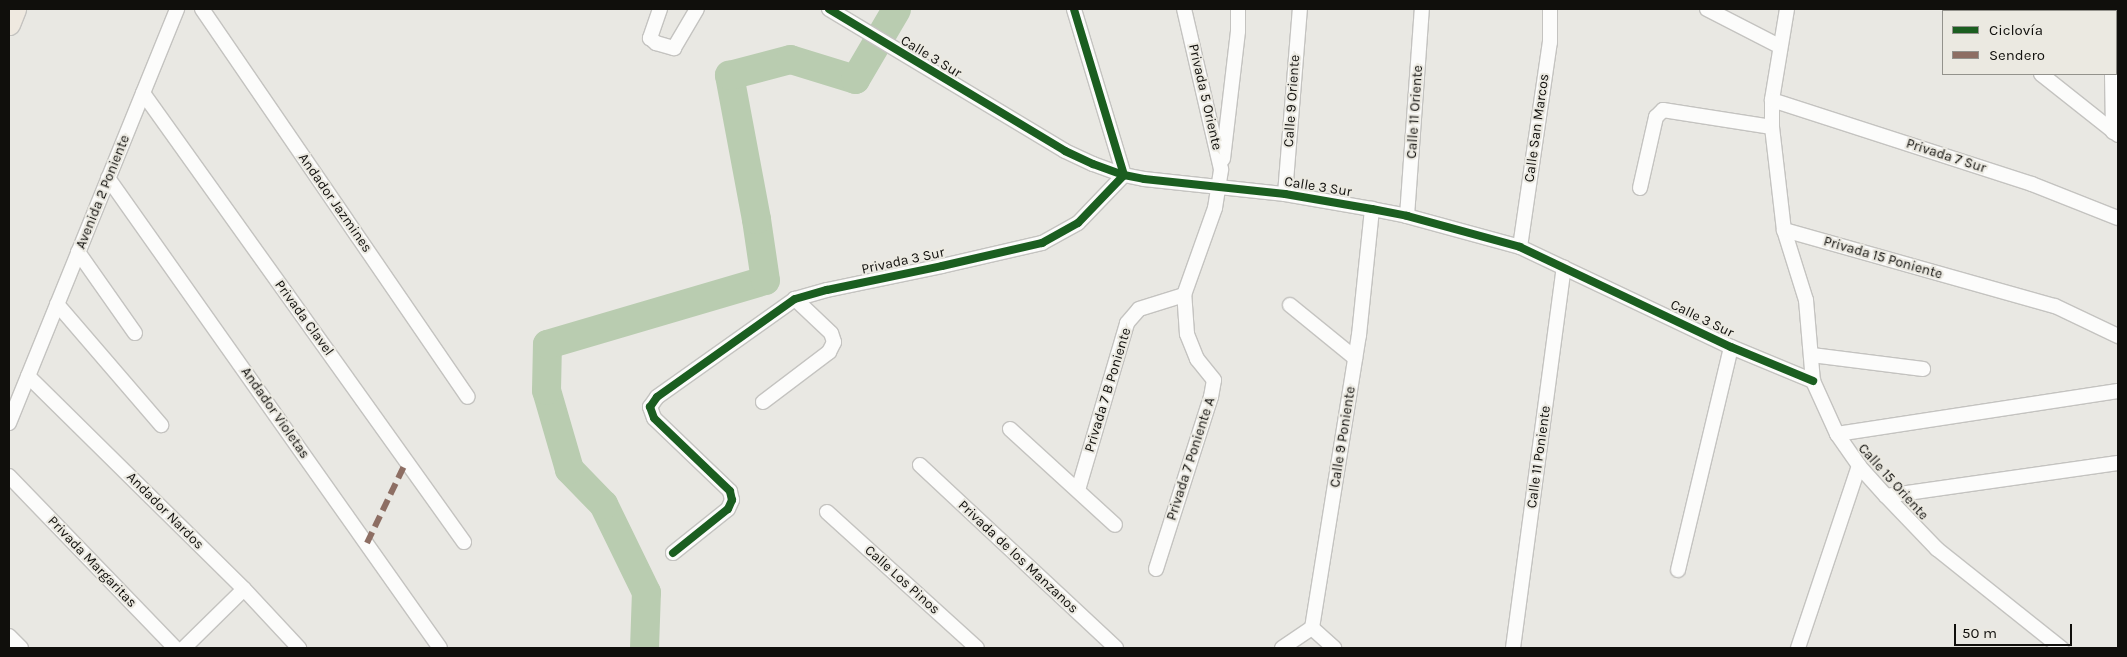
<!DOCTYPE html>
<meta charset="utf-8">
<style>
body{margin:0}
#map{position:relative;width:2127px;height:657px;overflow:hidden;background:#e9e8e3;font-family:Karla,sans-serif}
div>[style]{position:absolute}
.river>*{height:29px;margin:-14.5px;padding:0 14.5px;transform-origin:14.5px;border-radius:14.5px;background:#b9ccb0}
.roads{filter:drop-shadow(1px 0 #c4c3c0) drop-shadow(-1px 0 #c4c3c0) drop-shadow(0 1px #c4c3c0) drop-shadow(0 -1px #c4c3c0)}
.street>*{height:14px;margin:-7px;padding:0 7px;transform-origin:7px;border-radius:7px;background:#fcfcfb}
.primary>*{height:21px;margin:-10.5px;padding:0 10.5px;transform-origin:10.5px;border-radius:10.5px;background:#efe9e0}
.quiet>*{height:6px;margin-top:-3px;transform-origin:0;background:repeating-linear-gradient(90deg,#8d6e63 0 12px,transparent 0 18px)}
.cycleway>*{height:8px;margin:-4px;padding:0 4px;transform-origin:4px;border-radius:4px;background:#1b5e20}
span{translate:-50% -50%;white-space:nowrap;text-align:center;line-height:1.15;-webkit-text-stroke:4px #ebe9e1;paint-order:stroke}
.street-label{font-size:14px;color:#100f0c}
.frame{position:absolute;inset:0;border:10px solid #100f0c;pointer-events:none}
.legend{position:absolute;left:1942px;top:10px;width:175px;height:65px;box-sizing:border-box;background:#ebe9e1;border:1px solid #93928c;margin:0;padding:6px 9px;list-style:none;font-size:15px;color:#100f0c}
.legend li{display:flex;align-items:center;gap:10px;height:25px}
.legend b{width:25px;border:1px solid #93928c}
.scale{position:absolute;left:1954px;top:624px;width:118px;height:22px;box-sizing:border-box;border:2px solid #100f0c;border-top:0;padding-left:6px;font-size:15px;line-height:18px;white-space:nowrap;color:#100f0c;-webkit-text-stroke:4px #ebe9e1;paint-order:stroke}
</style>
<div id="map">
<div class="river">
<div style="left:644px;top:648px;width:56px;rotate:-88deg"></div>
<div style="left:646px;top:592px;width:98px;rotate:-116deg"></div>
<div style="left:603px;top:504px;width:49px;rotate:-134.2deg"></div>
<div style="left:569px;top:469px;width:82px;rotate:-106.2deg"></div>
<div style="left:546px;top:390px;width:46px;rotate:-88.8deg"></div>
<div style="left:547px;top:344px;width:227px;rotate:-16.4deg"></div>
<div style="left:765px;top:280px;width:62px;rotate:-98.4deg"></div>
<div style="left:756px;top:219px;width:147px;rotate:-100.6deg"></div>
<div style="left:729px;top:75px;width:63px;rotate:-14.7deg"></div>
<div style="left:790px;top:59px;width:68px;rotate:17.1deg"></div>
<div style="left:855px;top:79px;width:81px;rotate:-59.6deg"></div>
</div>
<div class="roads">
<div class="street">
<div style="left:202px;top:9px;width:470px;rotate:55.6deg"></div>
<div style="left:660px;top:9px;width:31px;rotate:109deg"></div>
<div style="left:650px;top:38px;width:8px;rotate:40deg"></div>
<div style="left:656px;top:43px;width:19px;rotate:16deg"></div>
<div style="left:674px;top:48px;width:45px;rotate:-59.5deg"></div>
<div style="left:829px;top:9px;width:275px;rotate:31deg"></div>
<div style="left:1065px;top:151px;width:31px;rotate:25deg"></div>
<div style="left:1093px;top:164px;width:33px;rotate:20deg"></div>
<div style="left:1124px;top:175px;width:20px;rotate:11deg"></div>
<div style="left:1144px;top:179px;width:142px;rotate:6.1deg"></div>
<div style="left:1285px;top:194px;width:88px;rotate:9.8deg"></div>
<div style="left:1372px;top:209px;width:36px;rotate:11deg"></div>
<div style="left:1407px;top:216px;width:117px;rotate:15.3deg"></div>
<div style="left:1520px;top:247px;width:233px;rotate:25.4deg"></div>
<div style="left:1731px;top:347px;width:89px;rotate:22.5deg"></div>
<div style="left:1707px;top:9px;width:81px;rotate:27.2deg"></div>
<div style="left:1787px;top:9px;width:92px;rotate:99.4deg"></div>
<div style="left:1772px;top:100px;width:27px;rotate:90deg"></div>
<div style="left:1772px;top:127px;width:104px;rotate:83.4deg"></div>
<div style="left:1784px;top:230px;width:73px;rotate:72.6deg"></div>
<div style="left:1806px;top:300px;width:81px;rotate:85.1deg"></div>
<div style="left:1813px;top:381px;width:58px;rotate:65.6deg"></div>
<div style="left:1837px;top:434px;width:39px;rotate:55deg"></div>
<div style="left:1859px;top:466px;width:40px;rotate:48deg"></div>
<div style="left:1886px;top:496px;width:74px;rotate:46.1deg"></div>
<div style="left:1937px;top:549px;width:159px;rotate:38.6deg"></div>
<div style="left:1967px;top:9px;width:4px;rotate:34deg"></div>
<div style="left:2110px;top:9px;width:2px;rotate:90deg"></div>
<div style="left:2032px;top:11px;width:2px;rotate:-63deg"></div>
<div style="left:2041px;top:74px;width:98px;rotate:38.4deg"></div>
<div style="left:2112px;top:74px;width:58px;rotate:89deg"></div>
<div style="left:143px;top:93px;width:552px;rotate:54.44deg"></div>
<div style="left:1772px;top:100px;width:273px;rotate:17.9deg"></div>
<div style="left:2032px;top:184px;width:92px;rotate:21.6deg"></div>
<div style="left:1223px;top:159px;width:129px;rotate:-83.3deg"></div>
<div style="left:1238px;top:31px;width:22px;rotate:-90deg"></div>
<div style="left:108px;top:178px;width:575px;rotate:54.76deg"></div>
<div style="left:1640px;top:188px;width:73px;rotate:-77.3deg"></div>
<div style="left:1656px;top:117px;width:10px;rotate:-45deg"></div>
<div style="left:1663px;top:110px;width:110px;rotate:8.9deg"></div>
<div style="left:1285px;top:194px;width:186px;rotate:-85.4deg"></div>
<div style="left:1407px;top:216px;width:208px;rotate:-85.9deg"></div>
<div style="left:1784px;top:230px;width:281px;rotate:15.7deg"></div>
<div style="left:2055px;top:306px;width:70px;rotate:25.5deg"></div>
<div style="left:1520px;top:247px;width:207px;rotate:-81.7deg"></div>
<div style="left:1550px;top:42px;width:33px;rotate:-90deg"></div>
<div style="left:78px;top:252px;width:99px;rotate:54.9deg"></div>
<div style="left:57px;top:304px;width:160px;rotate:49.3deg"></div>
<div style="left:1290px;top:305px;width:84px;rotate:39.2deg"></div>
<div style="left:1812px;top:355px;width:112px;rotate:7.2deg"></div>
<div style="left:28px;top:376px;width:303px;rotate:44.6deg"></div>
<div style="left:244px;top:589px;width:81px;rotate:47deg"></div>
<div style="left:763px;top:402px;width:83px;rotate:-37.1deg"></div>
<div style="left:829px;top:352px;width:11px;rotate:-63deg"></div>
<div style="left:834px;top:342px;width:9px;rotate:-108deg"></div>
<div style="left:831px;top:333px;width:50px;rotate:-136.6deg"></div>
<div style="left:9px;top:423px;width:447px;rotate:-67.9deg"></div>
<div style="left:1010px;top:429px;width:142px;rotate:42.4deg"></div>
<div style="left:1837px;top:434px;width:284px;rotate:-8.7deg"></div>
<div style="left:920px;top:465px;width:268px;rotate:43deg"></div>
<div style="left:9px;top:476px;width:239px;rotate:46deg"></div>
<div style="left:1078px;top:490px;width:174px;rotate:-73.6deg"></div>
<div style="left:1127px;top:323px;width:18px;rotate:-49deg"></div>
<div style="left:1139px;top:309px;width:47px;rotate:-17.3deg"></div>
<div style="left:1886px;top:496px;width:234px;rotate:-8.1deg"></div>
<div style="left:827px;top:512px;width:202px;rotate:42.2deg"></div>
<div style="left:673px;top:553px;width:70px;rotate:-38.7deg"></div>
<div style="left:728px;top:509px;width:10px;rotate:-66deg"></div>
<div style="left:732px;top:500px;width:9px;rotate:-103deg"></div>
<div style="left:730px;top:491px;width:105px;rotate:-136.2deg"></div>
<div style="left:654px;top:418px;width:12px;rotate:-110deg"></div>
<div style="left:650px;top:407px;width:12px;rotate:-55deg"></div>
<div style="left:657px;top:397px;width:169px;rotate:-35.4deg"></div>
<div style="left:795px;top:299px;width:33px;rotate:-16deg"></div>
<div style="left:827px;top:290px;width:117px;rotate:-11.8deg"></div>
<div style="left:942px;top:266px;width:103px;rotate:-13deg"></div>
<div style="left:1042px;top:243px;width:41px;rotate:-29.1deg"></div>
<div style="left:1078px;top:223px;width:66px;rotate:-46.2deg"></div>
<div style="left:1124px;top:175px;width:173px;rotate:-106.8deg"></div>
<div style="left:1156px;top:569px;width:181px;rotate:-72.3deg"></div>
<div style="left:1211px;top:397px;width:17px;rotate:-80deg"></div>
<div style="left:1214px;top:380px;width:27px;rotate:-129deg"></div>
<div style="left:1197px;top:359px;width:27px;rotate:-112deg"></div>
<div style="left:1187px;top:334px;width:39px;rotate:-94deg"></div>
<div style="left:1184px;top:295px;width:92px;rotate:-70.4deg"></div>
<div style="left:1215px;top:208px;width:39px;rotate:-81deg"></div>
<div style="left:1221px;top:169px;width:164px;rotate:-103deg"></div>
<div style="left:1678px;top:570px;width:229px;rotate:-76.6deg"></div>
<div style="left:1312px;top:628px;width:30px;rotate:42deg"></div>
<div style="left:9px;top:636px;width:17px;rotate:45deg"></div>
<div style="left:184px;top:648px;width:84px;rotate:-44.5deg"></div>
<div style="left:1282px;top:648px;width:36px;rotate:-34deg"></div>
<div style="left:1312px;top:628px;width:297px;rotate:-80.9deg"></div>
<div style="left:1359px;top:335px;width:127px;rotate:-84.1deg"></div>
<div style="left:1513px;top:648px;width:384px;rotate:-82.4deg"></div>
<div style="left:1798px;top:648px;width:192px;rotate:-71.5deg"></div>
</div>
<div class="primary">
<div style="left:9px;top:24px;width:16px;rotate:-68deg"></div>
</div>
</div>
<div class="quiet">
<div style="left:367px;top:543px;width:90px;rotate:-64.3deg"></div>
</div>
<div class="cycleway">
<div style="left:829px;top:9px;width:275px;rotate:31deg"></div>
<div style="left:1065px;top:151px;width:31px;rotate:25deg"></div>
<div style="left:1093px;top:164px;width:33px;rotate:20deg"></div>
<div style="left:1124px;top:175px;width:20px;rotate:11deg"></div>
<div style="left:1144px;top:179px;width:142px;rotate:6.1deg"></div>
<div style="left:1285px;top:194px;width:88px;rotate:9.8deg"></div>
<div style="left:1372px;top:209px;width:36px;rotate:11deg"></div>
<div style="left:1407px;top:216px;width:117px;rotate:15.3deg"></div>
<div style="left:1520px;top:247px;width:233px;rotate:25.4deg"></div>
<div style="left:1731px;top:347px;width:89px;rotate:22.5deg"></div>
<div style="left:673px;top:553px;width:70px;rotate:-38.7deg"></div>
<div style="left:728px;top:509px;width:10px;rotate:-66deg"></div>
<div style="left:732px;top:500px;width:9px;rotate:-103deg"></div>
<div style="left:730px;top:491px;width:105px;rotate:-136.2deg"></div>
<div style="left:654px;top:418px;width:12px;rotate:-110deg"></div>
<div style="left:650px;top:407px;width:12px;rotate:-55deg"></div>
<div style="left:657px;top:397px;width:169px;rotate:-35.4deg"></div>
<div style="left:795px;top:299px;width:33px;rotate:-16deg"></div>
<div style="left:827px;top:290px;width:117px;rotate:-11.8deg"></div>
<div style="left:942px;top:266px;width:103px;rotate:-13deg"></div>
<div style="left:1042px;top:243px;width:41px;rotate:-29.1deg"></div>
<div style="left:1078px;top:223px;width:66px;rotate:-46.2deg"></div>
<div style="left:1124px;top:175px;width:173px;rotate:-106.8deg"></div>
</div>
<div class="street-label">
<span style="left:931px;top:57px;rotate:31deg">Calle 3 Sur</span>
<span style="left:1205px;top:97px;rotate:77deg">Privada 5 Oriente</span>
<span style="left:1292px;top:101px;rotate:-86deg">Calle 9 Oriente</span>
<span style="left:1415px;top:112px;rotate:-86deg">Calle 11 Oriente</span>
<span style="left:1537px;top:128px;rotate:-82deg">Calle San Marcos</span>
<span style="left:1946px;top:156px;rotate:18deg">Privada 7 Sur</span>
<span style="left:1318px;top:187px;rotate:9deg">Calle 3 Sur</span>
<span style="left:103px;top:192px;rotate:-68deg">Avenida 2 Poniente</span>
<span style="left:335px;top:203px;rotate:55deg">Andador Jazmines</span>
<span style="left:1883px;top:258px;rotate:16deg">Privada 15 Poniente</span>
<span style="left:903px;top:261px;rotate:-12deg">Privada 3 Sur</span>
<span style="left:304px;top:318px;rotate:54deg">Privada Clavel</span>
<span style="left:1702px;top:319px;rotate:26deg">Calle 3 Sur</span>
<span style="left:1108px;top:390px;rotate:-73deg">Privada 7 B Poniente</span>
<span style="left:275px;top:413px;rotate:55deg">Andador Violetas</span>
<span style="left:1343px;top:437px;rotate:-81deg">Calle 9 Poniente</span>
<span style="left:1539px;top:457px;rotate:-82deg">Calle 11 Poniente</span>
<span style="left:1191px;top:459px;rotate:-72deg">Privada 7 Poniente A</span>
<span style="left:1893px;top:482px;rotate:48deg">Calle 15 Oriente</span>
<span style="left:165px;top:511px;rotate:45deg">Andador Nardos</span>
<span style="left:1018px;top:557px;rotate:43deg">Privada de los Manzanos</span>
<span style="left:92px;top:562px;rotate:46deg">Privada Margaritas</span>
<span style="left:902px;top:580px;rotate:42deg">Calle Los Pinos</span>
</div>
<div class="frame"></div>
<ul class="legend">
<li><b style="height:6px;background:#1b5e20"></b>Ciclovía</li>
<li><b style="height:6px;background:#8d6e63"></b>Sendero</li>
</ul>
<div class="scale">50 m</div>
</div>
